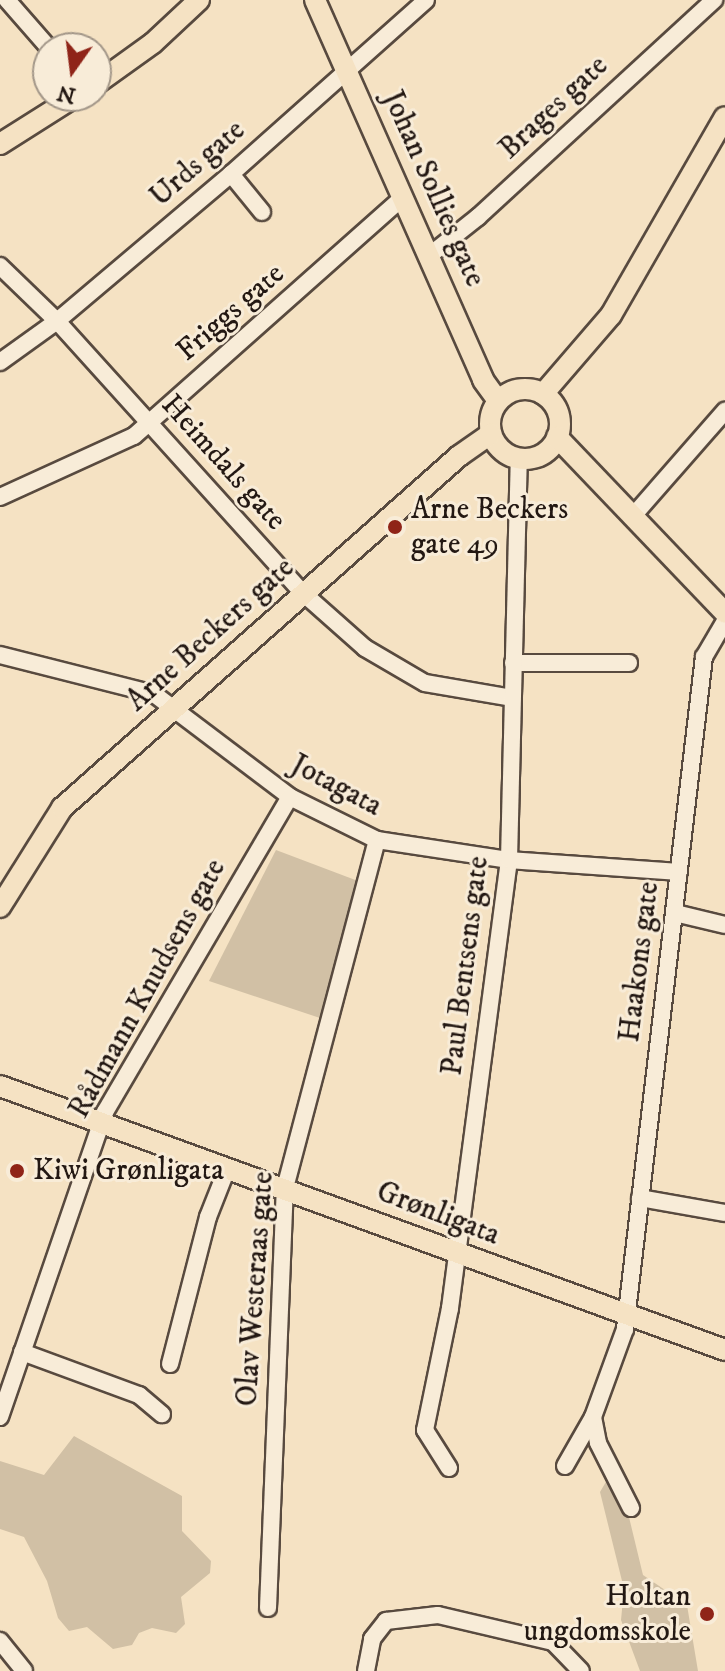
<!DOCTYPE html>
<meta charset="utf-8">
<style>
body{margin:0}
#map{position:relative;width:725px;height:1671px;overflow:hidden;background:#f5e2c3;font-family:"IM FELL DW Pica",serif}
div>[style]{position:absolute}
.green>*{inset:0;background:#d1c0a5}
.roads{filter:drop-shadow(2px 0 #584a3f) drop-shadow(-2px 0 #584a3f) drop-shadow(0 2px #584a3f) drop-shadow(0 -2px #584a3f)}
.minor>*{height:16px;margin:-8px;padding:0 8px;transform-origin:8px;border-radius:8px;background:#f8ecd8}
.major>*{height:20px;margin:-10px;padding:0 10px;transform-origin:10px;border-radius:10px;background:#f5e2c3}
.major>.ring{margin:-10px;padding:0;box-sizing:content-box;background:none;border:20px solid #f5e2c3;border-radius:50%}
.dots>*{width:22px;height:22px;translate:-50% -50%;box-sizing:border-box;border:4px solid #f8ecd8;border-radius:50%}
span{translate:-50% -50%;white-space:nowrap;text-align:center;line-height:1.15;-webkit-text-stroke:6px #f8ecd8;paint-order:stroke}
.street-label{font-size:30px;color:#231813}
.poi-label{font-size:30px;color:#231813}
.left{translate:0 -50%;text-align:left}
.right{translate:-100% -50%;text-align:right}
.north{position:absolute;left:32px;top:32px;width:80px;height:80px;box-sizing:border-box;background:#f8ecd8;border:2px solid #a39789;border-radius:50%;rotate:194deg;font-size:22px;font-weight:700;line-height:32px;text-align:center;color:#231813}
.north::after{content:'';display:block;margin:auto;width:28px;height:36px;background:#8f2418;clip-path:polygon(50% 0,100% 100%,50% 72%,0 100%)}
</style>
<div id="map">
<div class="green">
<div style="clip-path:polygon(276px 850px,358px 881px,320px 1018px,209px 981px)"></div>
<div style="clip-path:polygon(74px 1436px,182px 1496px,182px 1531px,211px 1561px,210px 1573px,181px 1597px,185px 1624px,176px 1633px,152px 1628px,139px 1633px,132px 1645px,113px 1649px,87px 1627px,69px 1631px,58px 1618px,47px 1581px,24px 1537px,0 1529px,0 1461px,44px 1475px)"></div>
<div style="clip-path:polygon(610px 1475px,628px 1513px,643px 1575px,687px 1605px,698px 1671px,640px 1671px,621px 1620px,624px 1589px,600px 1492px)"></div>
</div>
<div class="roads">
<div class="minor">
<div style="left:7px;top:0;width:64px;rotate:48.8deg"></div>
<div style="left:231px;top:174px;width:49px;rotate:50.8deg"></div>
<div style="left:430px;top:255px;width:61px;rotate:-38.4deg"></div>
<div style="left:478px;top:217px;width:321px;rotate:-42.6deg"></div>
<div style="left:0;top:266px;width:79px;rotate:44deg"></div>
<div style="left:57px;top:321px;width:367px;rotate:47.9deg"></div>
<div style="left:303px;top:593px;width:83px;rotate:41.6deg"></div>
<div style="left:365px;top:648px;width:69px;rotate:30.3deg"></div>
<div style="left:425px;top:683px;width:88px;rotate:9.8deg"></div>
<div style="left:0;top:362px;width:70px;rotate:-35.7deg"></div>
<div style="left:57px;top:321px;width:228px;rotate:-40.2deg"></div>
<div style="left:231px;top:174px;width:261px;rotate:-41.7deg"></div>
<div style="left:0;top:497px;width:147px;rotate:-24.5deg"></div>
<div style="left:134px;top:436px;width:360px;rotate:-41.6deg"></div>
<div style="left:633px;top:516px;width:140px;rotate:-48.8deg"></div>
<div style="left:0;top:655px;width:159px;rotate:14.2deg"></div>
<div style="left:154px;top:694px;width:171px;rotate:37.1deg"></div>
<div style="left:290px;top:797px;width:97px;rotate:26.3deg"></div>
<div style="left:377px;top:840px;width:134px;rotate:8.6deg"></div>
<div style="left:509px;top:860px;width:170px;rotate:4deg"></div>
<div style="left:513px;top:663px;width:116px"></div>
<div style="left:675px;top:913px;width:51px;rotate:13.5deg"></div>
<div style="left:640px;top:1198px;width:86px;rotate:10deg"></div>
<div style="left:22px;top:1352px;width:125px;rotate:20.2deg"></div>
<div style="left:139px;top:1395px;width:30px;rotate:40deg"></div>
<div style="left:170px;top:1364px;width:152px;rotate:-75.5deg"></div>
<div style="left:208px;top:1217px;width:52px;rotate:-68.4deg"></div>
<div style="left:0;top:1417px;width:323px;rotate:-71deg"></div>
<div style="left:105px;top:1112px;width:365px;rotate:-59.6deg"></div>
<div style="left:593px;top:1417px;width:26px;rotate:79deg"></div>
<div style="left:598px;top:1443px;width:73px;rotate:63.1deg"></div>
<div style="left:565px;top:1466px;width:56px;rotate:-60.3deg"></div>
<div style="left:593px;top:1417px;width:94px;rotate:-70deg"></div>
<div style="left:625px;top:1329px;width:677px;rotate:-83.3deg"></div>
<div style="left:704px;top:657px;width:42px;rotate:-59.7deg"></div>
<div style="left:449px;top:1468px;width:45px;rotate:-122.3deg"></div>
<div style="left:425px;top:1430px;width:125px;rotate:-78.4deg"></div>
<div style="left:450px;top:1308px;width:452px;rotate:-82.5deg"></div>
<div style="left:509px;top:860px;width:402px;rotate:-88.6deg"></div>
<div style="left:268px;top:1608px;width:420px;rotate:-87.7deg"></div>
<div style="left:285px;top:1188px;width:360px;rotate:-75.2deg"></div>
<div style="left:0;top:1641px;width:38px;rotate:51deg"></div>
<div style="left:366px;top:1671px;width:33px;rotate:-79deg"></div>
<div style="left:372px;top:1639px;width:23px;rotate:-52deg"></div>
<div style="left:386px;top:1621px;width:52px;rotate:-6.6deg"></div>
<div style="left:438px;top:1615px;width:118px;rotate:13.2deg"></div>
<div style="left:553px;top:1642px;width:40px;rotate:46deg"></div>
</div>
<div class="major">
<div style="left:315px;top:0;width:415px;rotate:66.1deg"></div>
<div style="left:483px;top:380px;width:26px;rotate:54deg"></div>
<div style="left:96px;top:84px;width:70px;rotate:-35.7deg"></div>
<div style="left:153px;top:43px;width:63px;rotate:-43.1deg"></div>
<div style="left:0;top:144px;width:90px;rotate:-32.3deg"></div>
<div class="ring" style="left:490px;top:389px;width:50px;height:50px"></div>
<div style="left:543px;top:394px;width:104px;rotate:-49.3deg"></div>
<div style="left:611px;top:315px;width:228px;rotate:-60.1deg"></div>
<div style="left:557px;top:437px;width:243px;rotate:46.3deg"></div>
<div style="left:0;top:907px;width:117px;rotate:-57.9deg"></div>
<div style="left:62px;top:808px;width:531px;rotate:-41.56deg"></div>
<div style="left:459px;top:456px;width:39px;rotate:-35deg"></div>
<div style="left:0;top:1086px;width:772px;rotate:20.01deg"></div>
</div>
</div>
<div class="dots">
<div style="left:395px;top:527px;background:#8f2418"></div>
<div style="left:17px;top:1171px;background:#8f2418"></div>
<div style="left:707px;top:1614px;background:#8f2418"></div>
</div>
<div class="street-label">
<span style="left:554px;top:108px;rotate:-43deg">Brages gate</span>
<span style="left:198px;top:164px;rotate:-41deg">Urds gate</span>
<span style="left:433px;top:189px;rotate:66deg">Johan Sollies gate</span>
<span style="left:231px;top:313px;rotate:-41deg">Friggs gate</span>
<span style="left:223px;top:463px;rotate:48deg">Heimdals gate</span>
<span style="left:211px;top:635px;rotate:-42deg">Arne Beckers gate</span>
<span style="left:336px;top:786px;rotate:28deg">Jotagata</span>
<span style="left:640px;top:962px;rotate:-83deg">Haakons gate</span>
<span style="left:466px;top:966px;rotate:-83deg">Paul Bentsens gate</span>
<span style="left:148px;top:989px;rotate:-61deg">Rådmann Knudsens gate</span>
<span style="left:438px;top:1214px;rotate:21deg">Grønligata</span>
<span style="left:256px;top:1289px;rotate:-86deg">Olav Westeraas gate</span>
</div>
<div class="poi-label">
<span class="left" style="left:411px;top:527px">Arne Beckers<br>gate 49</span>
<span class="left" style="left:33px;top:1171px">Kiwi Grønligata</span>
<span class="right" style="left:691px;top:1614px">Holtan<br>ungdomsskole</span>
</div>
<div class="north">N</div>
</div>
